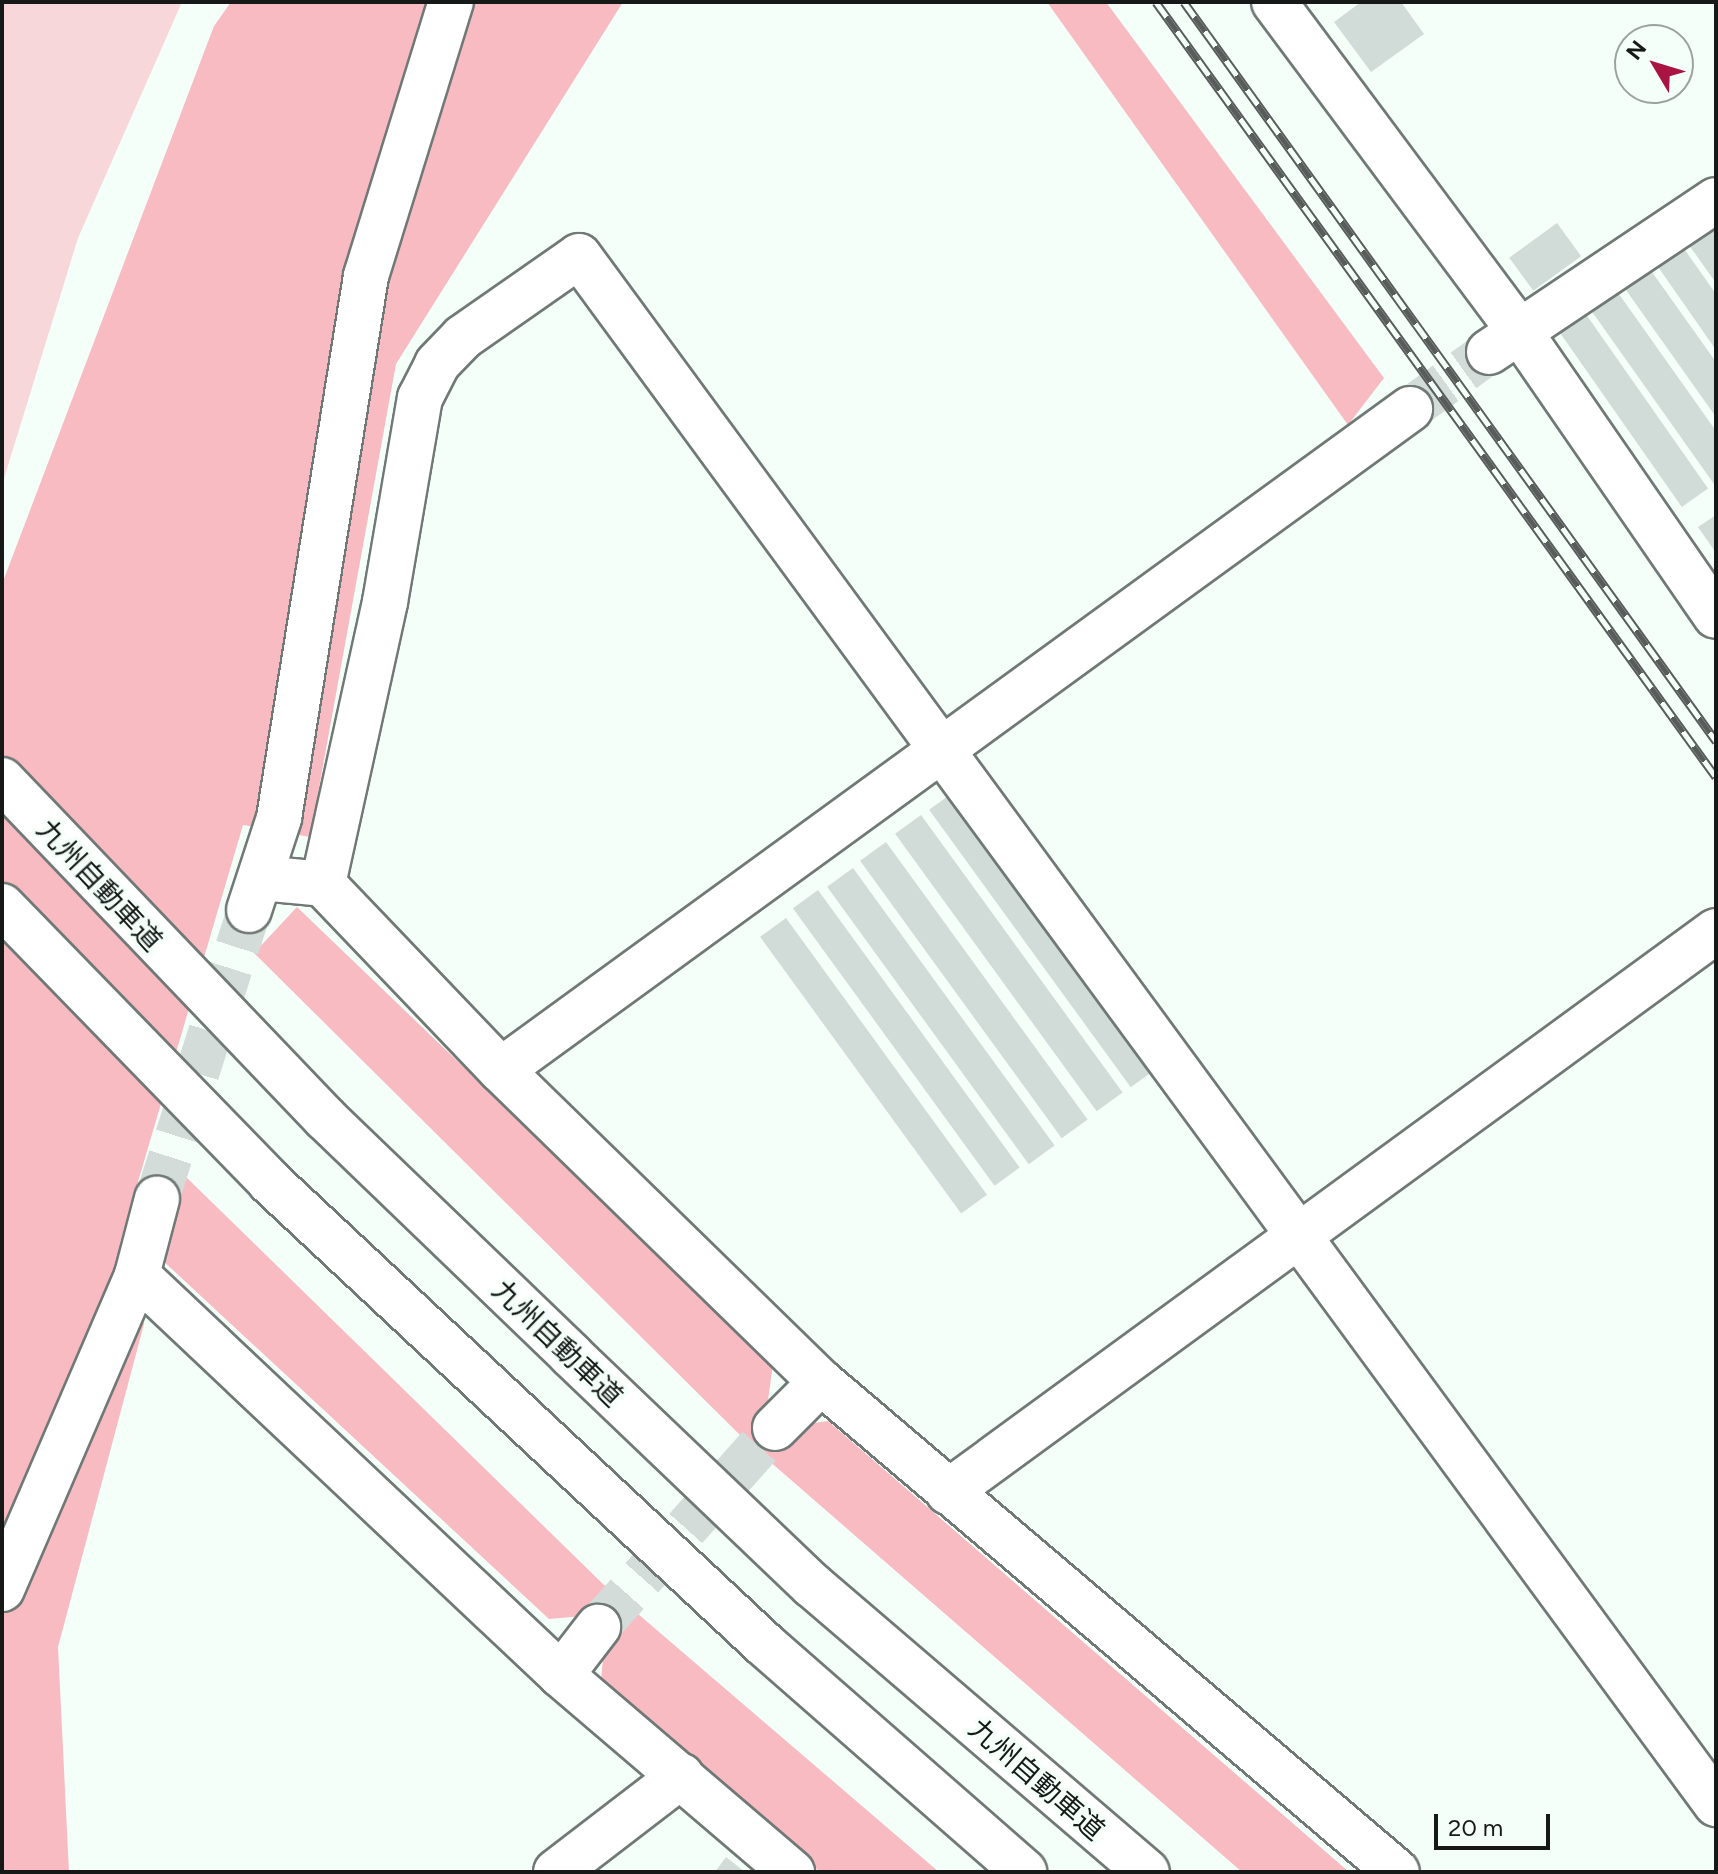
<!DOCTYPE html>
<meta charset="utf-8">
<style>
body{margin:0}
#map{position:relative;width:1718px;height:1874px;overflow:hidden;background:#f4fffa;font-family:Figtree,"Noto Sans JP",sans-serif}
div>[style]{position:absolute}
.green>*{inset:0;background:#f8bbc2}
.water>*{inset:0;background:#f8d7da}
.building>*{inset:0;background:#d1dbd7;transform-origin:0 0}
.minor-tunnel>*{height:44px;margin-top:-22px;transform-origin:0;background:repeating-linear-gradient(90deg,#d3dcd8 0 44px,transparent 0 66px)}
.roads{filter:drop-shadow(2px 0 #707975) drop-shadow(-2px 0 #707975) drop-shadow(0 2px #707975) drop-shadow(0 -2px #707975)}
.minor>*{height:44px;margin:-22px;padding:0 22px;transform-origin:22px;border-radius:22px;background:#fff}
.highway>*{height:44px;margin:-22px;padding:0 22px;transform-origin:22px;border-radius:22px;background:#fff}
.rail>*{height:9px;margin-top:-4.5px;transform-origin:0;background:repeating-linear-gradient(90deg,#f4fffa 0 18px,#585d5b 0 36px);box-sizing:border-box;border-block:2px solid #585d5b}
span{translate:-50% -50%;white-space:nowrap;text-align:center;line-height:1.15;-webkit-text-stroke:7px #f4fffa;paint-order:stroke}
.street-label{font-size:28px;color:#161918}
.frame{position:absolute;inset:0;border:4px solid #161918;pointer-events:none}
.north{position:absolute;left:1614px;top:24px;width:80px;height:80px;box-sizing:border-box;background:#f4fffa;border:2px solid #9ba3a0;border-radius:50%;rotate:308deg;font-size:22px;font-weight:700;line-height:32px;text-align:center;color:#161918}
.north::after{content:'';display:block;margin:auto;width:28px;height:36px;background:#aa1442;clip-path:polygon(50% 0,100% 100%,50% 72%,0 100%)}
.scale{position:absolute;left:1434px;top:1814px;width:116px;height:36px;box-sizing:border-box;border:4px solid #161918;border-top:0;padding-left:10px;font-size:24px;line-height:28px;white-space:nowrap;color:#161918;-webkit-text-stroke:6px #f4fffa;paint-order:stroke}
</style>
<div id="map">
<div class="green">
<div style="clip-path:polygon(231px 2px,623px 2px,396px 364px,310px 837px,243px 825px,120px 1243px,144px 1324px,58px 1647px,69px 1872px,2px 1872px,2px 584px,214px 26px)"></div>
<div style="clip-path:polygon(1047px 2px,1106px 2px,1384px 378px,1348px 425px)"></div>
<div style="clip-path:polygon(297px 907px,773px 1364px,764px 1430px,828px 1421px,1349px 1872px,1242px 1872px,745px 1440px,254px 953px)"></div>
<div style="clip-path:polygon(183px 1174px,602px 1583px,939px 1872px,820px 1872px,601px 1681px,607px 1614px,549px 1619px,161px 1259px)"></div>
</div>
<div class="water">
<div style="clip-path:polygon(2px 2px,182px 2px,78px 238px,2px 485px)"></div>
</div>
<div class="building">
<div style="clip-path:polygon(1361px 2px,1401px 2px,1424px 34px,1371px 72px,1334px 22px)"></div>
<div style="clip-path:polygon(1710px 220px,1716px 228px,1716px 283px,1684px 238px)"></div>
<div style="left:1557px;top:223px;width:41px;height:59px;rotate:54deg"></div>
<div style="clip-path:polygon(1680px 243px,1716px 294px,1716px 350px,1654px 261px)"></div>
<div style="clip-path:polygon(1647px 265px,1716px 362px,1716px 417px,1621px 283px)"></div>
<div style="clip-path:polygon(1614px 287px,1716px 431px,1714px 484px,1588px 306px)"></div>
<div style="left:1583px;top:310px;width:218px;height:32px;rotate:55deg"></div>
<div style="clip-path:polygon(1716px 515px,1716px 553px,1698px 527px)"></div>
<div style="left:955px;top:791px;width:343px;height:32px;rotate:54deg"></div>
<div style="left:921px;top:815px;width:343px;height:32px;rotate:54deg"></div>
<div style="left:886px;top:842px;width:343px;height:32px;rotate:54deg"></div>
<div style="left:853px;top:868px;width:343px;height:32px;rotate:54deg"></div>
<div style="left:818px;top:890px;width:343px;height:31px;rotate:54deg"></div>
<div style="left:786px;top:918px;width:342px;height:32px;rotate:54deg"></div>
<div style="clip-path:polygon(726px 1857px,745px 1872px,715px 1872px)"></div>
</div>
<div class="minor-tunnel">
<div style="left:1410px;top:409px;width:97px;rotate:-35.8deg"></div>
<div style="left:157px;top:1199px;width:303px;rotate:-72.3deg"></div>
<div style="left:598px;top:1627px;width:266px;rotate:-48.3deg"></div>
</div>
<div class="roads">
<div class="minor">
<div style="left:1274px;top:2px;width:415px;rotate:53.3deg"></div>
<div style="left:1522px;top:335px;width:341px;rotate:55.4deg"></div>
<div style="left:1489px;top:352px;width:273px;rotate:-33.8deg"></div>
<div style="left:261px;top:878px;width:62px;rotate:5.5deg"></div>
<div style="left:323px;top:884px;width:257px;rotate:46.3deg"></div>
<div style="left:501px;top:1070px;width:447px;rotate:44.3deg"></div>
<div style="left:821px;top:1382px;width:756px;rotate:40.39deg"></div>
<div style="left:323px;top:884px;width:289px;rotate:-77.6deg"></div>
<div style="left:385px;top:602px;width:207px;rotate:-80.3deg"></div>
<div style="left:420px;top:398px;width:38px;rotate:-63deg"></div>
<div style="left:437px;top:364px;width:37px;rotate:-46deg"></div>
<div style="left:463px;top:337px;width:141px;rotate:-34.9deg"></div>
<div style="left:579px;top:256px;width:1921px;rotate:53.7deg"></div>
<div style="left:249px;top:910px;width:97px;rotate:-71.9deg"></div>
<div style="left:279px;top:818px;width:549px;rotate:-80.88deg"></div>
<div style="left:366px;top:276px;width:287px;rotate:-72.8deg"></div>
<div style="left:501px;top:1070px;width:1124px;rotate:-36.02deg"></div>
<div style="left:137px;top:1275px;width:583px;rotate:43.33deg"></div>
<div style="left:561px;top:1675px;width:304px;rotate:40.5deg"></div>
<div style="left:775px;top:1428px;width:65px;rotate:-45deg"></div>
<div style="left:948px;top:1492px;width:951px;rotate:-36.15deg"></div>
<div style="left:2px;top:1589px;width:342px;rotate:-66.7deg"></div>
<div style="left:137px;top:1275px;width:79px;rotate:-75.3deg"></div>
<div style="left:561px;top:1675px;width:61px;rotate:-52.4deg"></div>
<div style="left:556px;top:1872px;width:158px;rotate:-37.5deg"></div>
</div>
<div class="highway">
<div style="left:2px;top:780px;width:468px;rotate:46.3deg"></div>
<div style="left:325px;top:1118px;width:342px;rotate:43.9deg"></div>
<div style="left:571px;top:1355px;width:333px;rotate:43.7deg"></div>
<div style="left:812px;top:1585px;width:441px;rotate:40.6deg"></div>
<div style="left:2px;top:906px;width:385px;rotate:45.8deg"></div>
<div style="left:270px;top:1182px;width:676px;rotate:43.08deg"></div>
<div style="left:764px;top:1644px;width:346px;rotate:41.2deg"></div>
</div>
</div>
<div class="rail">
<div style="left:1156px;top:2px;width:956px;rotate:54.15deg"></div>
<div style="left:1184px;top:2px;width:911px;rotate:54.25deg"></div>
</div>
<div class="street-label">
<span style="left:100px;top:885px;rotate:47deg">九州自動車道</span>
<span style="left:558px;top:1343px;rotate:44deg">九州自動車道</span>
<span style="left:1037px;top:1779px;rotate:41deg">九州自動車道</span>
</div>
<div class="frame"></div>
<div class="north">N</div>
<div class="scale">20 m</div>
</div>
